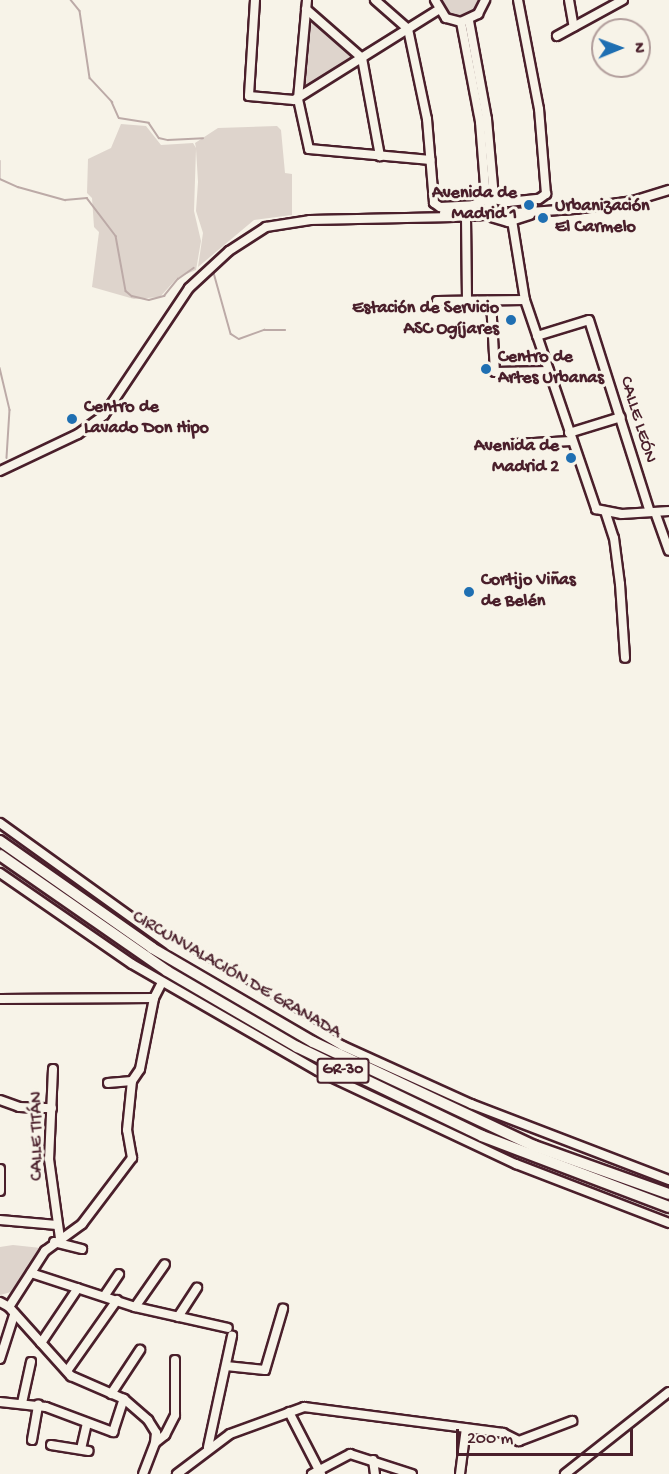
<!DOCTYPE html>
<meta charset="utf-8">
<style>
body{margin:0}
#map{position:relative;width:669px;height:1474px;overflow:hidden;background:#f7f3e8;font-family:"Gochi Hand",sans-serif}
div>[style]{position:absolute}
.green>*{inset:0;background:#ded4cc}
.stream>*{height:1.5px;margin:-0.75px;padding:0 0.75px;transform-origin:0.75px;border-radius:0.75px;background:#bcaaa7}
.roads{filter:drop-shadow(2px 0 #4a1f2b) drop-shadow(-2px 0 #4a1f2b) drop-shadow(0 2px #4a1f2b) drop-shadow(0 -2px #4a1f2b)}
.minor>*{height:8px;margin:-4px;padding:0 4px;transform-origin:4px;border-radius:4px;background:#f7f3e8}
.highway>*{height:10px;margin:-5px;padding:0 5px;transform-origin:5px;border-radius:5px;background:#f7f3e8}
.dots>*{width:16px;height:16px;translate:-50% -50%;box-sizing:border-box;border:3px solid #f7f3e8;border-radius:50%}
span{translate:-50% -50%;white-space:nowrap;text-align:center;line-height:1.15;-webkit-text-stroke:6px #f7f3e8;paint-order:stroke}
.shield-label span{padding:2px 4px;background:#f7f3e8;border:2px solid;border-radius:4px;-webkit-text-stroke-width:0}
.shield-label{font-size:16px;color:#4a1f2b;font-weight:700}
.poi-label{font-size:18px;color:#4a1f2b;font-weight:700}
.right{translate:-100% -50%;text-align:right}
.left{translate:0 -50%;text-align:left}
.street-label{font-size:18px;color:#4a1f2b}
.north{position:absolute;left:591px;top:18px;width:60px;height:60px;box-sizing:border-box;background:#f7f3e8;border:2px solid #b29e9c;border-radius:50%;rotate:89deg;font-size:16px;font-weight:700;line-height:24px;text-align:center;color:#4a1f2b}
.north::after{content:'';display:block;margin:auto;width:21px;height:27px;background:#1f6fb2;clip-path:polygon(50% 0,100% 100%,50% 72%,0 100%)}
.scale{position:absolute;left:456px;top:1429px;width:177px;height:27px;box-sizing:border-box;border:3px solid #4a1f2b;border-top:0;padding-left:8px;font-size:18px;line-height:21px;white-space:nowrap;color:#4a1f2b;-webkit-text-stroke:4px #f7f3e8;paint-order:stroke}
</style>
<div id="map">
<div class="green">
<div style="clip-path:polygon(440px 0,481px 0,473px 13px,458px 17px,445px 11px)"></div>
<div style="clip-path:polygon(311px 21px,356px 58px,305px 89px,308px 23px)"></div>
<div style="clip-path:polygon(121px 124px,146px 126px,161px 145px,193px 143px,196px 148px,195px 143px,218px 128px,277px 126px,281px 130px,285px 173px,292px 174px,292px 215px,254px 220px,198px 267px,203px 233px,196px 211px,198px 182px,196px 149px,194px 211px,201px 241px,196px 270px,177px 278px,160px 297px,134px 299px,92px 287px,99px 232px,94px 227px,92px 198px,87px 193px,88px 159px,111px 148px)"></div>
<div style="clip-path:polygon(13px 1245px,41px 1248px,15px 1291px,0 1295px,0 1247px)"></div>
</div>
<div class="stream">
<div style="left:71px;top:0;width:14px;rotate:51deg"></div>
<div style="left:80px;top:11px;width:68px;rotate:81.5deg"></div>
<div style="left:90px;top:78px;width:33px;rotate:47deg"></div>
<div style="left:112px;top:102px;width:17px;rotate:66deg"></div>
<div style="left:119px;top:118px;width:30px;rotate:9deg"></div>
<div style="left:149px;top:123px;width:18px;rotate:56deg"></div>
<div style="left:159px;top:138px;width:9px;rotate:13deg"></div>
<div style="left:168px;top:140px;width:35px;rotate:-3deg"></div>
<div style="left:0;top:161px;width:18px;rotate:90deg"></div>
<div style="left:0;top:179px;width:20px;rotate:24deg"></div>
<div style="left:18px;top:187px;width:49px;rotate:15.5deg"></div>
<div style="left:65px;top:200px;width:22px;rotate:-5deg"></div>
<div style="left:87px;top:198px;width:48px;rotate:52.7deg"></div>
<div style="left:116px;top:236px;width:56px;rotate:79.7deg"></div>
<div style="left:126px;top:291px;width:8px;rotate:40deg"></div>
<div style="left:132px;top:296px;width:17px;rotate:13deg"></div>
<div style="left:149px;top:300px;width:16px;rotate:-15deg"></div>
<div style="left:164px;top:296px;width:22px;rotate:-51deg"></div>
<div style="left:178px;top:279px;width:19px;rotate:-35deg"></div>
<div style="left:214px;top:273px;width:63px;rotate:74.4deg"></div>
<div style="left:231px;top:334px;width:9px;rotate:32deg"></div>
<div style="left:239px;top:339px;width:27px;rotate:-20deg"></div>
<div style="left:264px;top:330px;width:21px"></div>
<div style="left:0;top:368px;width:43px;rotate:76.6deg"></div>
<div style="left:10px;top:410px;width:48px;rotate:93.6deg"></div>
</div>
<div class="roads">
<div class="minor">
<div style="left:255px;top:0;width:96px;rotate:93.6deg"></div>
<div style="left:249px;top:96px;width:45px;rotate:5.1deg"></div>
<div style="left:294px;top:100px;width:170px;rotate:-32deg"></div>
<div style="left:307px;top:0;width:99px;rotate:95.2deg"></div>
<div style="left:298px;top:99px;width:51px;rotate:77.6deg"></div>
<div style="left:309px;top:149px;width:122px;rotate:5.2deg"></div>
<div style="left:375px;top:0;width:44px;rotate:41.3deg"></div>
<div style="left:408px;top:29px;width:92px;rotate:78.1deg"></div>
<div style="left:427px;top:119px;width:84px;rotate:85.2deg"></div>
<div style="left:434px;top:203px;width:7px;rotate:34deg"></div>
<div style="left:440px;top:207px;width:33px;rotate:-3deg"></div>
<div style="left:473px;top:205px;width:18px;rotate:-22deg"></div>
<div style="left:490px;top:198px;width:18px;rotate:13deg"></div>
<div style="left:508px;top:202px;width:31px;rotate:-6deg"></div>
<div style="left:539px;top:199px;width:9px;rotate:-36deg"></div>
<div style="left:546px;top:194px;width:85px;rotate:-94.7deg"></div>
<div style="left:539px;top:109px;width:111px;rotate:-100.9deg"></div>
<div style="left:435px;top:0;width:21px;rotate:59deg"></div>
<div style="left:446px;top:18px;width:16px;rotate:15deg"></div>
<div style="left:461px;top:22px;width:19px;rotate:-25deg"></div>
<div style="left:478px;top:14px;width:16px;rotate:-63deg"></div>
<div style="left:569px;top:0;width:27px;rotate:80deg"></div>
<div style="left:306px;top:9px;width:74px;rotate:41.2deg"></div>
<div style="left:362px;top:58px;width:100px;rotate:79.6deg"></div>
<div style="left:469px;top:21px;width:100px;rotate:79.6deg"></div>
<div style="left:487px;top:119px;width:78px;rotate:84.9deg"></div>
<div style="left:494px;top:197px;width:13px;rotate:103deg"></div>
<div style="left:461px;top:22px;width:102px;rotate:79.2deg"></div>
<div style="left:480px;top:122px;width:76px;rotate:85.5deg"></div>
<div style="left:486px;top:198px;width:13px;rotate:67deg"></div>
<div style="left:557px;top:36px;width:75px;rotate:-28.6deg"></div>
<div style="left:444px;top:213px;width:39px;rotate:-3deg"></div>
<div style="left:511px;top:214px;width:87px;rotate:80.8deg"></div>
<div style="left:525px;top:300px;width:221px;rotate:71.2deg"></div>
<div style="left:596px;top:509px;width:26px;rotate:11deg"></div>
<div style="left:622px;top:514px;width:47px;rotate:-3.7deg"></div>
<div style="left:466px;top:217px;width:84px;rotate:89.3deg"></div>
<div style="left:494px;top:218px;width:15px;rotate:16deg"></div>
<div style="left:508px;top:222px;width:23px;rotate:-18deg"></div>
<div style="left:437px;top:301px;width:88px;rotate:-0.7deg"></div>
<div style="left:491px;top:301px;width:71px;rotate:86.8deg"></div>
<div style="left:495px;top:372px;width:54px;rotate:-1.1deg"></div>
<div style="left:537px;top:336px;width:54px;rotate:-17.1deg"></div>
<div style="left:589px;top:320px;width:201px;rotate:72.4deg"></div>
<div style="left:569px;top:433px;width:54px;rotate:-17.1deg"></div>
<div style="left:514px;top:444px;width:58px;rotate:-3deg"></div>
<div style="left:0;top:471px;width:86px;rotate:-25.4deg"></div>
<div style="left:78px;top:434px;width:32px;rotate:-36deg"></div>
<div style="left:104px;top:415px;width:153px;rotate:-56.2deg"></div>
<div style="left:189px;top:288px;width:54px;rotate:-42.8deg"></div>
<div style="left:229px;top:251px;width:44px;rotate:-33deg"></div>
<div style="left:266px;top:227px;width:45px;rotate:-9deg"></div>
<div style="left:310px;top:220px;width:144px;rotate:-1.2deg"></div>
<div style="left:454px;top:217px;width:121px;rotate:-3.8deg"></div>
<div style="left:575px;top:209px;width:59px;rotate:-7.9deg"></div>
<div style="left:633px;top:201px;width:38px;rotate:-17deg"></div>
<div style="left:655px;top:512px;width:41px;rotate:70.3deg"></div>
<div style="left:606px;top:514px;width:25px;rotate:72deg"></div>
<div style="left:614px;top:538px;width:46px;rotate:82.6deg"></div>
<div style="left:620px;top:584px;width:74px;rotate:86.1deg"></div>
<div style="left:0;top:823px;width:211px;rotate:35.7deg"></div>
<div style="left:171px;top:946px;width:199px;rotate:30.2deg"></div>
<div style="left:343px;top:1046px;width:141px;rotate:24.4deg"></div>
<div style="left:471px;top:1104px;width:212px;rotate:21deg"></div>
<div style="left:0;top:873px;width:160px;rotate:34.6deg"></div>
<div style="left:132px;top:964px;width:215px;rotate:29.9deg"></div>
<div style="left:318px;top:1071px;width:219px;rotate:25.2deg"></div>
<div style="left:516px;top:1164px;width:164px;rotate:21.1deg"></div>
<div style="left:0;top:999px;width:154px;rotate:-0.4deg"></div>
<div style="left:53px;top:1069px;width:90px;rotate:92.5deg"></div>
<div style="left:49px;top:1159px;width:80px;rotate:82.1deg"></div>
<div style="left:108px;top:1083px;width:24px;rotate:-5deg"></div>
<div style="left:0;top:1100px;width:20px;rotate:20deg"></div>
<div style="left:19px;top:1107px;width:33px;rotate:2deg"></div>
<div style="left:0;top:1169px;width:22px;rotate:90deg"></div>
<div style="left:0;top:1220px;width:57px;rotate:5deg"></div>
<div style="left:54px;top:1242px;width:29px;rotate:14deg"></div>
<div style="left:31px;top:1273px;width:109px;rotate:18.1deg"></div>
<div style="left:135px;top:1307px;width:95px;rotate:12.7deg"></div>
<div style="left:105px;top:1295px;width:25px;rotate:-56deg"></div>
<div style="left:0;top:1302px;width:10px;rotate:29deg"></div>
<div style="left:9px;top:1307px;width:67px;rotate:-57.3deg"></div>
<div style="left:45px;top:1251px;width:46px;rotate:-36.1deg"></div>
<div style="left:82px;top:1224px;width:83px;rotate:-52.9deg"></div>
<div style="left:132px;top:1158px;width:28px;rotate:-100deg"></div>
<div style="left:127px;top:1130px;width:49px;rotate:-84.2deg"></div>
<div style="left:132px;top:1081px;width:14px;rotate:-56deg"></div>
<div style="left:140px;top:1069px;width:72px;rotate:-78.8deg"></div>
<div style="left:154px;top:998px;width:18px;rotate:-63deg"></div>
<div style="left:9px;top:1307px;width:93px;rotate:48.1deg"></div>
<div style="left:71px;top:1376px;width:58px;rotate:23.5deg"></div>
<div style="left:124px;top:1399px;width:32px;rotate:41deg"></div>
<div style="left:148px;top:1420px;width:15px;rotate:58deg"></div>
<div style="left:156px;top:1433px;width:10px;rotate:96deg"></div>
<div style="left:155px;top:1443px;width:33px;rotate:111deg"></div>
<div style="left:135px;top:1307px;width:52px;rotate:-55.1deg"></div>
<div style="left:178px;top:1317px;width:35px;rotate:-57deg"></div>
<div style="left:41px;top:1343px;width:66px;rotate:-56.1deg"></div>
<div style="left:0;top:1359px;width:46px;rotate:-72.3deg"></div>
<div style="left:226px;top:1366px;width:39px;rotate:6deg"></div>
<div style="left:265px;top:1370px;width:64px;rotate:-73.6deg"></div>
<div style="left:67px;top:1371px;width:87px;rotate:-54.8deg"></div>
<div style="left:111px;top:1394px;width:53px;rotate:-56.6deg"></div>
<div style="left:0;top:1402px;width:46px;rotate:6.2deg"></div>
<div style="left:46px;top:1407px;width:72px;rotate:20.5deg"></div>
<div style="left:113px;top:1432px;width:35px;rotate:-72deg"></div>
<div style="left:22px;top:1403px;width:42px;rotate:-77.6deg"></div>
<div style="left:289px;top:1412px;width:70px;rotate:62.7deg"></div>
<div style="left:32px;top:1440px;width:36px;rotate:-80deg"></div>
<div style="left:155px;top:1443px;width:13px;rotate:-39deg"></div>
<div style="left:165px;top:1435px;width:22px;rotate:-63deg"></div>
<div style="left:175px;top:1415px;width:55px;rotate:-90deg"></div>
<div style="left:51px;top:1445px;width:38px;rotate:9deg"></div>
<div style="left:208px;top:1447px;width:114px;rotate:-77.8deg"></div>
<div style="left:81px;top:1449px;width:26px;rotate:-77deg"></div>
<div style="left:373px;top:1460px;width:14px;rotate:82deg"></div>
<div style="left:177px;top:1474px;width:66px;rotate:-37deg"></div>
<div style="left:230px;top:1434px;width:79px;rotate:-20deg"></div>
<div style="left:304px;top:1407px;width:201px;rotate:7.4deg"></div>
<div style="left:503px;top:1433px;width:18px;rotate:27deg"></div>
<div style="left:519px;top:1441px;width:57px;rotate:-20.7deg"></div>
<div style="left:312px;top:1474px;width:43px;rotate:-27.8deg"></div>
<div style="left:350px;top:1454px;width:65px;rotate:17.9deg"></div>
<div style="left:460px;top:1474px;width:46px;rotate:-82.6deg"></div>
<div style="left:565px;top:1474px;width:132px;rotate:-38.3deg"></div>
</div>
<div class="highway">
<div style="left:0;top:841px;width:186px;rotate:35.1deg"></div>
<div style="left:152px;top:948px;width:186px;rotate:30.3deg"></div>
<div style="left:313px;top:1042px;width:244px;rotate:25.2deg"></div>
<div style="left:534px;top:1146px;width:143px;rotate:19.6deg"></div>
<div style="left:0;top:855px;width:203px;rotate:34.8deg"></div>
<div style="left:167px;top:971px;width:151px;rotate:30.3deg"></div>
<div style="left:297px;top:1047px;width:205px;rotate:25.7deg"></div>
<div style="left:482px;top:1136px;width:200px;rotate:20.8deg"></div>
</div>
</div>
<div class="dots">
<div style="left:529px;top:205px;background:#1f6fb2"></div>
<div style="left:543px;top:218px;background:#1f6fb2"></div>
<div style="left:511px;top:320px;background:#1f6fb2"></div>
<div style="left:486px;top:369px;background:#1f6fb2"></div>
<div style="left:72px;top:419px;background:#1f6fb2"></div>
<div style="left:571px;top:458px;background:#1f6fb2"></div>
<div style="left:469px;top:592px;background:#1f6fb2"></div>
</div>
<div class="shield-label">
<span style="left:343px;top:1071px">GR-30</span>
</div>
<div class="poi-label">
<span class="right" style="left:517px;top:205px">Avenida de<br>Madrid 1</span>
<span class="left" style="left:555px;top:218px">Urbanización<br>El Carmelo</span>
<span class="right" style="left:499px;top:320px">Estación de Servicio<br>ASC Ogíjares</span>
<span class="left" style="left:498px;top:369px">Centro de<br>Artes Urbanas</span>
<span class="left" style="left:84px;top:419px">Centro de<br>Lavado Don Hipo</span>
<span class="right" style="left:559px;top:458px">Avenida de<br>Madrid 2</span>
<span class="left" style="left:481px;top:592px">Cortijo Viñas<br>de Belén</span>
</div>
<div class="street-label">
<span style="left:637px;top:420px;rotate:73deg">CALLE LEÓN</span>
<span style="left:236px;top:976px;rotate:30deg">CIRCUNVALACIÓN DE GRANADA</span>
<span style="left:38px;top:1136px;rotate:-90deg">CALLE TITÁN</span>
</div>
<div class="north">N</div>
<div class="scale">200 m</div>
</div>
